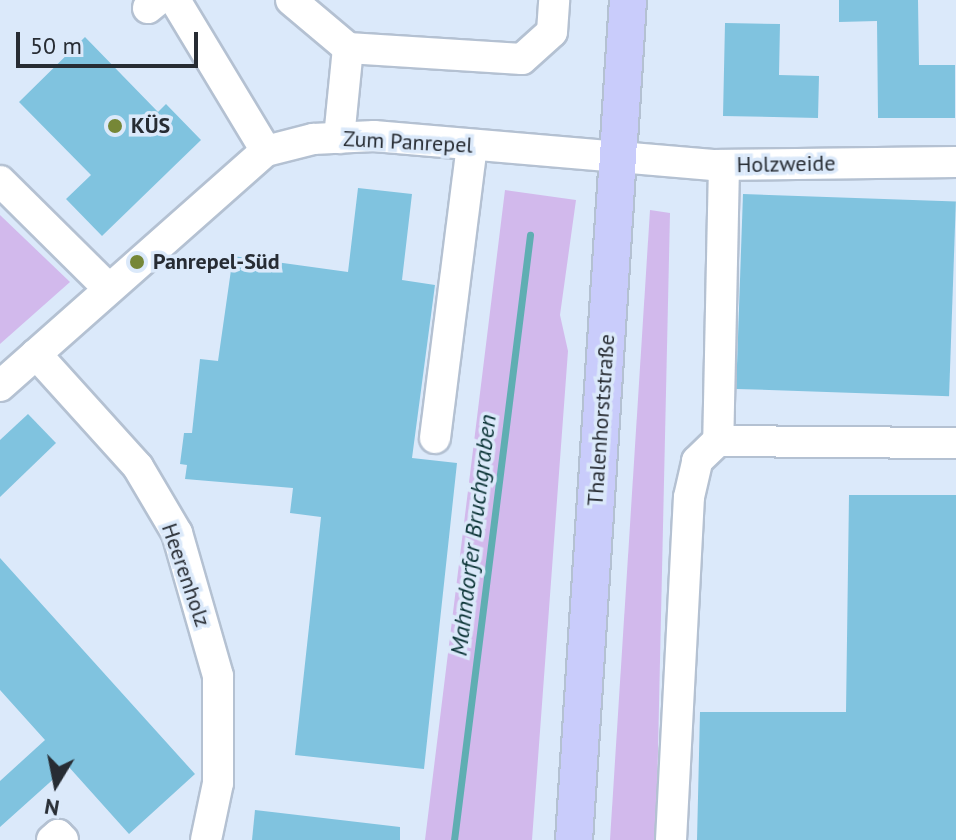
<!DOCTYPE html>
<meta charset="utf-8">
<style>
body{margin:0}
#map{position:relative;width:956px;height:840px;overflow:hidden;background:#dbe9fa;font-family:"PT Sans",sans-serif}
div>[style]{position:absolute}
.green>*{inset:0;background:#d2b9ec}
.stream>*{height:7px;margin:-3.5px;padding:0 3.5px;transform-origin:3.5px;border-radius:3.5px;background:#5faeb2}
.building>*{inset:0;background:#80c3df;transform-origin:0 0}
.roads{filter:drop-shadow(2px 0 #b4c1d2) drop-shadow(-2px 0 #b4c1d2) drop-shadow(0 2px #b4c1d2) drop-shadow(0 -2px #b4c1d2)}
.minor>*{height:30px;margin:-15px;padding:0 15px;transform-origin:15px;border-radius:15px;background:#fff}
.major>*{height:36px;margin:-18px;padding:0 18px;transform-origin:18px;border-radius:18px;background:#c9ccfb}
.dots>*{width:22px;height:22px;translate:-50% -50%;box-sizing:border-box;border:4px solid #dbe9fa;border-radius:50%}
span{translate:-50% -50%;white-space:nowrap;text-align:center;line-height:1.15;-webkit-text-stroke:7px #dbe9fa;paint-order:stroke}
.poi-label{font-size:22px;color:#272c33;font-weight:700}
.left{translate:0 -50%;text-align:left}
.street-label{font-size:22px;color:#272c33}
.water-label{font-size:24px;color:#083133;font-style:italic}
.north{position:absolute;left:16px;top:744px;width:80px;height:80px;-webkit-text-stroke:6px #dbe9fa;paint-order:stroke;rotate:190deg;font-size:22px;font-weight:700;line-height:32px;text-align:center;color:#272c33}
.north::after{content:'';display:block;margin:auto;width:28px;height:36px;background:#272c33;clip-path:polygon(50% 0,100% 100%,50% 72%,0 100%)}
.scale{position:absolute;left:16px;top:32px;width:182px;height:36px;box-sizing:border-box;border:4px solid #272c33;border-top:0;padding-left:10px;font-size:24px;line-height:28px;white-space:nowrap;color:#272c33;-webkit-text-stroke:6px #dbe9fa;paint-order:stroke}
</style>
<div id="map">
<div class="green">
<div style="clip-path:polygon(505px 190px,576px 200px,560px 315px,568px 351px,532px 840px,425px 840px)"></div>
<div style="clip-path:polygon(650px 210px,670px 213px,656px 840px,610px 840px)"></div>
<div style="clip-path:polygon(0 215px,70px 282px,0 344px)"></div>
</div>
<div class="stream">
<div style="left:454px;top:840px;width:610px;rotate:-82.84deg"></div>
</div>
<div class="building">
<div style="clip-path:polygon(839px 0,918px 0,919px 65px,955px 65px,955px 118px,878px 118px,877px 21px,839px 22px)"></div>
<div style="clip-path:polygon(725px 23px,780px 24px,779px 75px,819px 76px,818px 118px,723px 116px)"></div>
<div style="clip-path:polygon(85px 37px,158px 112px,166px 104px,201px 140px,102px 236px,66px 199px,91px 175px,19px 102px)"></div>
<div style="clip-path:polygon(358px 188px,412px 194px,402px 280px,435px 285px,412px 458px,457px 463px,424px 769px,295px 755px,321px 517px,290px 513px,293px 488px,185px 479px,187px 465px,180px 464px,184px 433px,192px 433px,200px 359px,218px 361px,233px 256px,348px 272px)"></div>
<div style="left:743px;top:194px;width:213px;height:195px;rotate:2deg"></div>
<div style="clip-path:polygon(28px 414px,56px 443px,0 497px,0 440px)"></div>
<div style="clip-path:polygon(849px 495px,956px 495px,956px 840px,697px 840px,700px 712px,846px 712px)"></div>
<div style="clip-path:polygon(0 558px,195px 774px,129px 834px,68px 766px,0 827px,0 781px,45px 740px,0 690px)"></div>
<div style="clip-path:polygon(255px 810px,400px 827px,400px 840px,252px 840px)"></div>
</div>
<div class="roads">
<div class="minor">
<div style="left:175px;top:0;width:176px;rotate:58.9deg"></div>
<div style="left:291px;top:0;width:75px;rotate:40.1deg"></div>
<div style="left:348px;top:48px;width:174px;rotate:3.6deg"></div>
<div style="left:522px;top:59px;width:40px;rotate:-42deg"></div>
<div style="left:552px;top:32px;width:32px;rotate:-86deg"></div>
<div style="left:148px;top:8px;width:13px;rotate:-39deg"></div>
<div style="left:339px;top:138px;width:90px;rotate:-84.3deg"></div>
<div style="left:724px;top:165px;width:276px;rotate:91.2deg"></div>
<div style="left:718px;top:441px;width:238px;rotate:0.5deg"></div>
<div style="left:0;top:181px;width:152px;rotate:44.7deg"></div>
<div style="left:36px;top:354px;width:152px;rotate:47.9deg"></div>
<div style="left:138px;top:467px;width:77px;rotate:59.4deg"></div>
<div style="left:177px;top:533px;width:149px;rotate:74deg"></div>
<div style="left:218px;top:676px;width:107px;rotate:90deg"></div>
<div style="left:218px;top:783px;width:58px;rotate:101.9deg"></div>
<div style="left:0;top:386px;width:355px;rotate:-41.5deg"></div>
<div style="left:266px;top:151px;width:49px;rotate:-14.3deg"></div>
<div style="left:313px;top:139px;width:61px;rotate:-2.8deg"></div>
<div style="left:374px;top:136px;width:340px;rotate:4.9deg"></div>
<div style="left:713px;top:165px;width:243px;rotate:-0.7deg"></div>
<div style="left:435px;top:438px;width:295px;rotate:-82.8deg"></div>
<div style="left:52px;top:840px;width:8px;rotate:-40deg"></div>
<div style="left:58px;top:835px;width:7px;rotate:45deg"></div>
<div style="left:671px;top:840px;width:343px;rotate:-87deg"></div>
<div style="left:689px;top:497px;width:37px;rotate:-77deg"></div>
<div style="left:697px;top:461px;width:29px;rotate:-44deg"></div>
</div>
<div class="major">
<div style="left:574px;top:840px;width:842px;rotate:-86.32deg"></div>
</div>
</div>
<div class="dots">
<div style="left:115px;top:126px;background:#768737"></div>
<div style="left:137px;top:262px;background:#768737"></div>
</div>
<div class="poi-label">
<span class="left" style="left:131px;top:126px">KÜS</span>
<span class="left" style="left:153px;top:262px">Panrepel-Süd</span>
</div>
<div class="street-label">
<span style="left:408px;top:142px;rotate:3deg">Zum Panrepel</span>
<span style="left:786px;top:164px;rotate:-1deg">Holzweide</span>
<span style="left:601px;top:420px;rotate:-86deg">Thalenhorststraße</span>
<span style="left:186px;top:575px;rotate:71deg">Heerenholz</span>
</div>
<div class="water-label">
<span style="left:473px;top:535px;rotate:-83deg">Mahndorfer Bruchgraben</span>
</div>
<div class="north">N</div>
<div class="scale">50 m</div>
</div>
